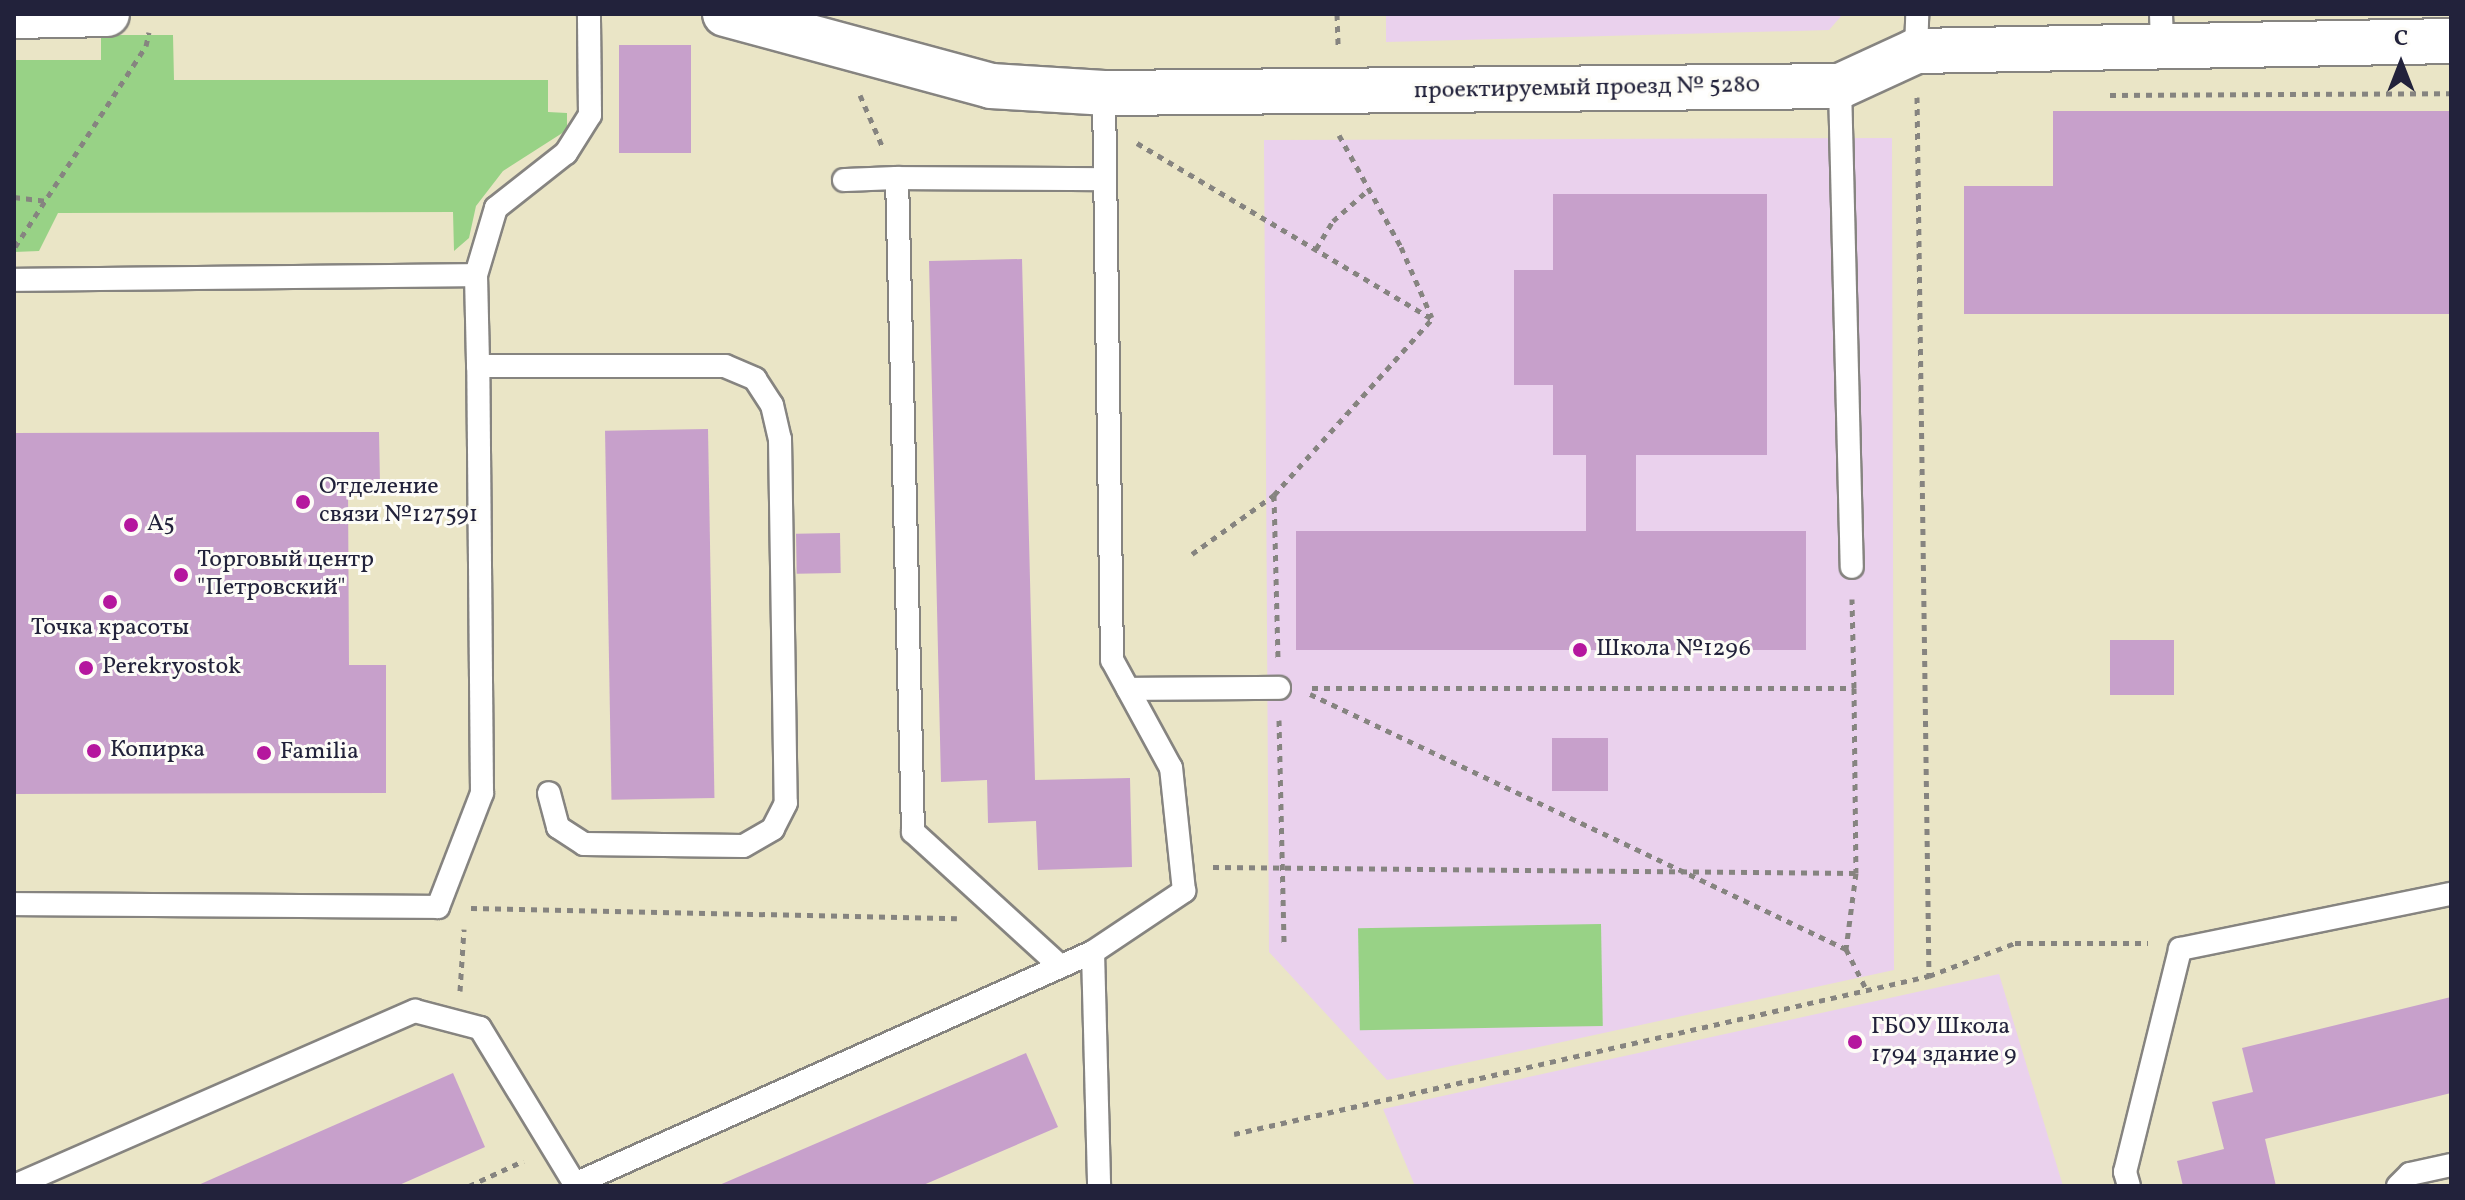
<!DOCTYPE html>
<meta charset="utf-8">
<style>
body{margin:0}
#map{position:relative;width:2465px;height:1200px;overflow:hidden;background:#eae5c6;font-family:Vollkorn,serif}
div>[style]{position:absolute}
.built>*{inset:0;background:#ead1ed}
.green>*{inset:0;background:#98d286;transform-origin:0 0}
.building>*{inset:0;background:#c7a0cb;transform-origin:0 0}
.path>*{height:5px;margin-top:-2.5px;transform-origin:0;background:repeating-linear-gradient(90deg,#868480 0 6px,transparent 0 12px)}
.roads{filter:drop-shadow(2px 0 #868480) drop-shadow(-2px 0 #868480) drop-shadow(0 2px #868480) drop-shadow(0 -2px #868480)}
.lane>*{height:22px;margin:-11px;padding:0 11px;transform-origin:11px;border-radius:11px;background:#fff}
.street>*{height:44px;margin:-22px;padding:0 22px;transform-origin:22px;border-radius:22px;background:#fff}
.dots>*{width:22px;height:22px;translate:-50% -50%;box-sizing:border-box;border:4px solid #fdfcf7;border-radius:50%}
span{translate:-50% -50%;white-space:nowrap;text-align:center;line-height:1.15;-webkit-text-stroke:6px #fdfcf7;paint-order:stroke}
.street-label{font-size:24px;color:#22223b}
.poi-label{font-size:24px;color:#22223b}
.left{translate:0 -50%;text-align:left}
.frame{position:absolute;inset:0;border:16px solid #22223b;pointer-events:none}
.north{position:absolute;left:2361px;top:24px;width:80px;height:80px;-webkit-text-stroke:6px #fdfcf7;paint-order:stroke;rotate:0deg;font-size:22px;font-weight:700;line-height:32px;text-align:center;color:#22223b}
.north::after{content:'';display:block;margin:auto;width:28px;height:36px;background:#22223b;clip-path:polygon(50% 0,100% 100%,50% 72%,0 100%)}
</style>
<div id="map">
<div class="built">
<div style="clip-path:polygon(1386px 14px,1843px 14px,1829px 30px,1386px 42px)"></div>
<div style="clip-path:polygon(1892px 138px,1894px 970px,1387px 1080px,1269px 952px,1264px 140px)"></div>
<div style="clip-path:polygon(1999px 974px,2063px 1186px,1415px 1186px,1383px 1109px)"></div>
</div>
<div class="green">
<div style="clip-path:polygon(101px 35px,173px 35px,174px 80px,548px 80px,548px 112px,567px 113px,567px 130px,503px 171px,476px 206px,469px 238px,454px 251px,453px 212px,58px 213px,39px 251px,14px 252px,14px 60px,101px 60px)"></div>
<div style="left:1601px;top:924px;width:102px;height:243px;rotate:89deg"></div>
</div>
<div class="building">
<div style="left:691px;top:45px;width:108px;height:72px;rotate:90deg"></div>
<div style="clip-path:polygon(2053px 111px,2451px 111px,2451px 314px,1964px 314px,1964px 186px,2053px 186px)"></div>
<div style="clip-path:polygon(1553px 194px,1767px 194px,1767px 455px,1636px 455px,1636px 531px,1806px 531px,1806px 650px,1296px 650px,1296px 531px,1586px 531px,1586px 455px,1553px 455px,1553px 385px,1514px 385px,1514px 270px,1553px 270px)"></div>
<div style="clip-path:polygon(1022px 259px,1035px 780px,1130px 778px,1132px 867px,1038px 870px,1036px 821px,988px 823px,987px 780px,941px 782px,929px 261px)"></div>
<div style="left:708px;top:429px;width:369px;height:103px;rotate:89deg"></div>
<div style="clip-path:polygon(379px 432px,380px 484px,348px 484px,349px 665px,386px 665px,386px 793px,14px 794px,14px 433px)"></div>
<div style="left:840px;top:533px;width:40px;height:44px;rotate:89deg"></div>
<div style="left:2110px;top:640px;width:64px;height:55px"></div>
<div style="left:1552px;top:738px;width:56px;height:53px"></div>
<div style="clip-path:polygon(2451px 997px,2451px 1093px,2265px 1139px,2276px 1186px,2183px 1186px,2177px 1161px,2224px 1149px,2212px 1102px,2253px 1092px,2242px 1048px)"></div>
<div style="clip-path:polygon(1026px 1053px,1058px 1127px,921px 1186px,717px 1186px)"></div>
<div style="clip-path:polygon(453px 1073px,485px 1147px,397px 1186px,196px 1186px)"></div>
</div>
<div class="path">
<div style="left:1337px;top:14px;width:35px;rotate:88deg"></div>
<div style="left:860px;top:95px;width:58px;rotate:66.5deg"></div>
<div style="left:2110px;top:95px;width:341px;rotate:-0.3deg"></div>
<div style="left:1917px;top:97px;width:879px;rotate:89.22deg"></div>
<div style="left:1339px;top:135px;width:128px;rotate:61deg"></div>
<div style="left:1401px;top:247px;width:77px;rotate:66.4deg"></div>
<div style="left:1137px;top:143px;width:344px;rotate:30.8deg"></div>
<div style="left:14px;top:197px;width:31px;rotate:7deg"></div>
<div style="left:15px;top:247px;width:240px;rotate:-56.9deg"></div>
<div style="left:146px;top:46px;width:14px;rotate:-78deg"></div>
<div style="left:1316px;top:249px;width:33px;rotate:-59deg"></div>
<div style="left:1333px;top:221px;width:47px;rotate:-41.5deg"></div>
<div style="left:1274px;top:495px;width:163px;rotate:88.6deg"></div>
<div style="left:1192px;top:554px;width:101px;rotate:-35.7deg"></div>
<div style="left:1274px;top:495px;width:237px;rotate:-48.1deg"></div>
<div style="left:1312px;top:688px;width:542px"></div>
<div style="left:1854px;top:688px;width:89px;rotate:-91.3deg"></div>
<div style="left:1854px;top:688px;width:185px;rotate:89.4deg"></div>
<div style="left:1856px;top:873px;width:77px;rotate:97.5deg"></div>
<div style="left:1846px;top:949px;width:45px;rotate:63.4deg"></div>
<div style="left:1310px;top:694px;width:594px;rotate:25.44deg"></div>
<div style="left:1279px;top:720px;width:223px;rotate:88.7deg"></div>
<div style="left:1213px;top:867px;width:643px;rotate:0.53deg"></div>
<div style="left:471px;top:908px;width:486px;rotate:1.2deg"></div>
<div style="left:460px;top:991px;width:62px;rotate:-86.3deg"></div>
<div style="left:1234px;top:1134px;width:713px;rotate:-12.81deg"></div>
<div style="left:1929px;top:976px;width:92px;rotate:-21deg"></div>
<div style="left:2015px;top:943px;width:133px"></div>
<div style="left:469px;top:1186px;width:60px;rotate:-24.8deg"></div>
</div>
<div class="roads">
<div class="lane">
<div style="left:2161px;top:14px;width:29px;rotate:88deg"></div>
<div style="left:1916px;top:51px;width:37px;rotate:-88deg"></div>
<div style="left:1840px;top:86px;width:481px;rotate:88.6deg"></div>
<div style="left:844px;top:180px;width:53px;rotate:-2.2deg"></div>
<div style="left:476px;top:275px;width:91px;rotate:88.7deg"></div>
<div style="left:478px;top:366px;width:247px"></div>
<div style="left:725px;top:366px;width:33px;rotate:23deg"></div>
<div style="left:755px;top:379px;width:31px;rotate:57deg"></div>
<div style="left:772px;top:405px;width:35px;rotate:77deg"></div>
<div style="left:780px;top:439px;width:364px;rotate:89.1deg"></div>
<div style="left:786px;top:803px;width:29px;rotate:117deg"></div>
<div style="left:773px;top:829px;width:34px;rotate:150deg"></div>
<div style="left:743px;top:846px;width:159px;rotate:-179.3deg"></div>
<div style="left:584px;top:844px;width:31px;rotate:-147deg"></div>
<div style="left:558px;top:827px;width:35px;rotate:-105deg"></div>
<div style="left:14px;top:280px;width:462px;rotate:-0.6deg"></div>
<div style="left:476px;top:275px;width:70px;rotate:-73.4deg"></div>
<div style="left:496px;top:208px;width:89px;rotate:-38.2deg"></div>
<div style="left:566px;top:153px;width:45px;rotate:-57.7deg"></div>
<div style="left:590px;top:115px;width:101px;rotate:-90.6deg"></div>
<div style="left:1128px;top:689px;width:151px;rotate:-0.4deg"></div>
<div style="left:14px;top:904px;width:424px;rotate:0.4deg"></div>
<div style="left:438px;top:907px;width:122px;rotate:-68.9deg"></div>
<div style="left:482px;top:793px;width:427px;rotate:-90.5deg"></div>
<div style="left:1093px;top:952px;width:234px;rotate:88.5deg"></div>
<div style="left:1060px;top:966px;width:199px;rotate:-137.6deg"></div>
<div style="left:913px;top:832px;width:654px;rotate:-91.4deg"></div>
<div style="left:897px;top:178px;width:207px;rotate:0.3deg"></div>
<div style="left:14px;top:1186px;width:438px;rotate:-23.6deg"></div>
<div style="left:415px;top:1011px;width:67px;rotate:14.7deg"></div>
<div style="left:480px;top:1028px;width:183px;rotate:58.7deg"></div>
<div style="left:575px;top:1184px;width:568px;rotate:-24.13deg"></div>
<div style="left:1093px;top:952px;width:110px;rotate:-33.8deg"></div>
<div style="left:1184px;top:891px;width:124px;rotate:-96deg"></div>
<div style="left:1171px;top:768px;width:123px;rotate:-118.6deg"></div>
<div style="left:1112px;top:660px;width:567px;rotate:-90.81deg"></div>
<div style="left:2129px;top:1186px;width:15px;rotate:-106deg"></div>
<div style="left:2125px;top:1172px;width:230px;rotate:-76.1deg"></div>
<div style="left:2180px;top:949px;width:277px;rotate:-11.5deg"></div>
<div style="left:2398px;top:1186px;width:17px;rotate:-45deg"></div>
<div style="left:2410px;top:1174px;width:42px;rotate:-12.4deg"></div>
</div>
<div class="street">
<div style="left:725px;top:14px;width:276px;rotate:15.1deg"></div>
<div style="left:991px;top:86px;width:113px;rotate:3.5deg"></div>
<div style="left:1104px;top:93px;width:736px;rotate:-0.54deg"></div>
<div style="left:1840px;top:86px;width:84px;rotate:-24.7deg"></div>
<div style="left:1916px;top:51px;width:535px;rotate:-1.07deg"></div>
<div style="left:14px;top:16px;width:93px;rotate:-1.2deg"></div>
</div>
</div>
<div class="dots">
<div style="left:303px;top:502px;background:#b5179e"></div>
<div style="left:131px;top:525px;background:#b5179e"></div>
<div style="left:181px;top:575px;background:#b5179e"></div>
<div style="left:110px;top:602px;background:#b5179e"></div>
<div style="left:1580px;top:650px;background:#b5179e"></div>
<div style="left:86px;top:668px;background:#b5179e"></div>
<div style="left:94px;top:751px;background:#b5179e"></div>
<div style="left:264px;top:753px;background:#b5179e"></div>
<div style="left:1855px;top:1042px;background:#b5179e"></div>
</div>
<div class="street-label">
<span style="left:1587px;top:89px;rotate:-1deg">проектируемый проезд № 5280</span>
</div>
<div class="poi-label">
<span class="left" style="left:319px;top:502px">Отделение<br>связи №127591</span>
<span class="left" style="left:147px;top:525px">А5</span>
<span class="left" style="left:197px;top:575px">Торговый центр<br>"Петровский"</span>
<span style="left:110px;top:629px">Точка красоты</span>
<span class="left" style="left:1596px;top:650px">Школа №1296</span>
<span class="left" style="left:102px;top:668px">Perekryostok</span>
<span class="left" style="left:110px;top:751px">Копирка</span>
<span class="left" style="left:280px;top:753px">Familia</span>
<span class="left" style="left:1871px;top:1042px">ГБОУ Школа<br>1794 здание 9</span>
</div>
<div class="frame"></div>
<div class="north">С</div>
</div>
